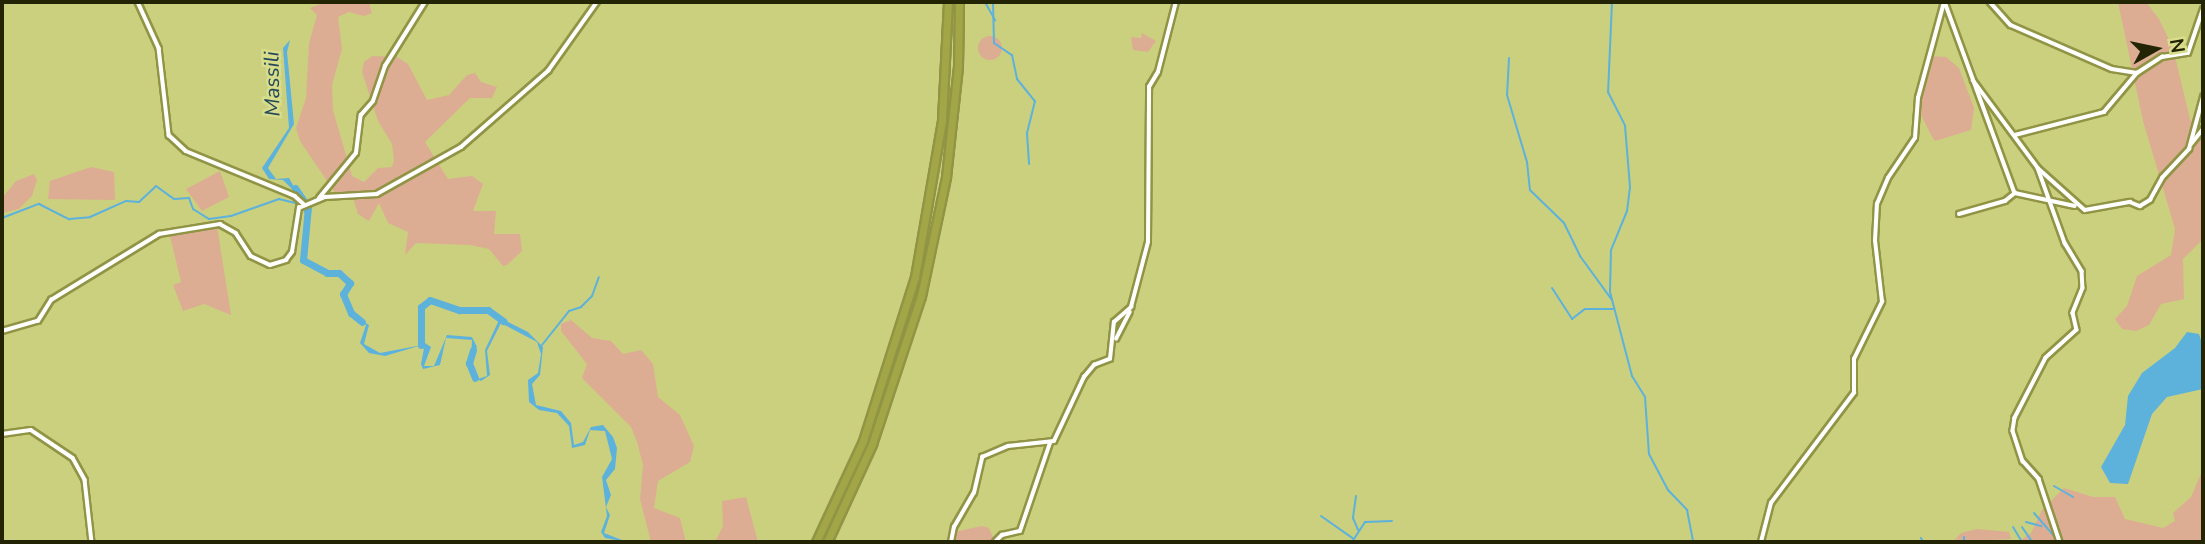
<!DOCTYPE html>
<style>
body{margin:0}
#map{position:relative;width:2205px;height:544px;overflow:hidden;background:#cbd07f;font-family:"Nunito Sans",sans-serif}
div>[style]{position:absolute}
.green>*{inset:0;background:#dcad92}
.round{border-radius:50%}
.water>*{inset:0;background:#5cb2db}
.stream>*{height:2px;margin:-1px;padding:0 1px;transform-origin:1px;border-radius:1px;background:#5cb2db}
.river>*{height:7px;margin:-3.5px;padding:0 3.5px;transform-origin:3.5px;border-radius:3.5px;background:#5cb2db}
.roads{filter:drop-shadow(2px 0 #909444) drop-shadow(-2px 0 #909444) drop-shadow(0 2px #909444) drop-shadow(0 -2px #909444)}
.street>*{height:3.5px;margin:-1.75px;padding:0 1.75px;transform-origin:1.75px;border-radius:1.75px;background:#fff}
.highway>*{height:7px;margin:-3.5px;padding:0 3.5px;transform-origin:3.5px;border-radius:3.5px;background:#a2a646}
span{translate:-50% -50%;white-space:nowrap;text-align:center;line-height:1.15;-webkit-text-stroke:5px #d8dd8c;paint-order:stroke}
.water-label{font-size:21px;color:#214759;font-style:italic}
.frame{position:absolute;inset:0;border:4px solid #232403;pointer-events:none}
.north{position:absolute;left:2121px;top:14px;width:70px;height:70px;-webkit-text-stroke:5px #d8dd8c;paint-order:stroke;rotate:81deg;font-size:19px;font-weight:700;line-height:28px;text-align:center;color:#232403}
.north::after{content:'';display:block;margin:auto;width:24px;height:32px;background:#232403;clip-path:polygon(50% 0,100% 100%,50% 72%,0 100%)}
</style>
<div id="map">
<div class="green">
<div style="clip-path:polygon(325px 2px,369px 2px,372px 13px,364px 16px,349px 12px,338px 17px,342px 49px,332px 85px,333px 110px,352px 176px,364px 182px,378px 168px,392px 167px,394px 160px,392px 144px,378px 121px,362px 72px,364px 62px,372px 56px,397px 57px,408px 64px,427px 100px,449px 95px,467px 75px,475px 73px,481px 82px,497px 87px,492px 98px,470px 98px,425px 142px,448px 179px,472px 176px,483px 184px,473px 211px,496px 211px,494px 234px,520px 234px,522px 251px,507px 265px,503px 266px,489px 249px,470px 245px,416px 243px,405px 255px,408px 232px,388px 223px,379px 203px,369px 221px,358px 214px,353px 198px,338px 197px,300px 141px,296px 128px,306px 98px,309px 43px,317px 15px,310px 8px)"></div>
<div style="clip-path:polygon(2118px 2px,2146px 2px,2159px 19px,2173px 48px,2190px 119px,2203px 133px,2203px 239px,2183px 259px,2184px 299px,2161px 304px,2149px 325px,2136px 331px,2122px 329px,2115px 319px,2127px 306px,2137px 276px,2171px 255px,2175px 229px,2143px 121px)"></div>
<div style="clip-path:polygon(1142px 33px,1156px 41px,1148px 52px,1133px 50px,1131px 37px,1141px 38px)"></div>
<div class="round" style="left:978px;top:36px;width:24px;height:24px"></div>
<div style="clip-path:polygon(1928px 56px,1946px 57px,1959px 68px,1974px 108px,1971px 130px,1935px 141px,1931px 135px,1917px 107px)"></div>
<div style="clip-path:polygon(91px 167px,114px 172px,115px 200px,48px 199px,50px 181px)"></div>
<div style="clip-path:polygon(220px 171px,229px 197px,202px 211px,186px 189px)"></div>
<div style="clip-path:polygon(34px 174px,37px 180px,32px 196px,19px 209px,2px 213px,2px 198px,16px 181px)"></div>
<div style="clip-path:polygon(217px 226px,231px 315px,204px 304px,183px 311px,173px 285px,181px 282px,169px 232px)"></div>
<div style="clip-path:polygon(571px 320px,592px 338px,611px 341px,623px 354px,641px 350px,653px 364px,658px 397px,680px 415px,694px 446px,690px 462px,658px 481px,654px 508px,680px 518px,686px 542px,651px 542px,640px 499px,643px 465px,637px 442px,631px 427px,582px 378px,587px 364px,561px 331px,561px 324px)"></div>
<div style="clip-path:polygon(2203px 469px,2203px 542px,2018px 542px,2031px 533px,2042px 510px,2064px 488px,2093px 497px,2115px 497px,2125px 519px,2163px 528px,2175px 521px,2173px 513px,2191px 497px)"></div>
<div style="clip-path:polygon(746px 497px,758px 542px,715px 542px,723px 526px,722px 501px)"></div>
<div style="clip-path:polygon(982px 526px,989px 528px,995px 542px,954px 542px,954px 532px)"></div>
<div style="clip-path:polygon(1977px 529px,2009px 532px,2011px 539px,1953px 542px,1961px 533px)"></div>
</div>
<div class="water">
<div style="clip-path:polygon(290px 40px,287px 52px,294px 124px,268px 168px,276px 179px,289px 178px,299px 196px,283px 180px,269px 179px,262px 168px,289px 128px,283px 48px)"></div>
<div style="clip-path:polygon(356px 317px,369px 325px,364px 344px,380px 353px,422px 345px,385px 356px,369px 353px,360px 343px,366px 325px)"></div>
<div style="clip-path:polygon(500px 318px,528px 332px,543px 347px,540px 375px,532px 384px,536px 405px,561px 411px,571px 423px,574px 445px,583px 442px,591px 427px,603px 425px,613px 437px,617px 448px,615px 469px,606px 480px,611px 495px,606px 507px,610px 515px,604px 533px,627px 542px,605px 538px,601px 532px,607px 516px,602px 477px,612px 459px,605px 431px,590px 430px,585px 445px,572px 448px,569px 426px,557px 413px,539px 410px,529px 402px,528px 380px,538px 373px,541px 354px,537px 342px,501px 323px,487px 351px,490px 375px,481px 381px,471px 375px,471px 370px,478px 379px,487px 376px,485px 350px)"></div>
<div style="clip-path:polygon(2187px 332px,2199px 334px,2203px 346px,2203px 389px,2167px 397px,2152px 414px,2128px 484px,2110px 483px,2101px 467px,2125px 425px,2128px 396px,2142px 373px,2175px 348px)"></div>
<div style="clip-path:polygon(447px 335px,472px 337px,477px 347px,471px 358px,472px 340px,446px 338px,440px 365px,423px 369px,421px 364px,425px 343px,431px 347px,424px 366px,434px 366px)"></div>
</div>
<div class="stream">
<div style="left:985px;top:2px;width:21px;rotate:61deg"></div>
<div style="left:993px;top:2px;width:41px;rotate:88.6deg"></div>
<div style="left:994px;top:43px;width:22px;rotate:34deg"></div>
<div style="left:1012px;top:55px;width:25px;rotate:78deg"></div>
<div style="left:1017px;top:79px;width:28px;rotate:51deg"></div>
<div style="left:1035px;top:101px;width:34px;rotate:104deg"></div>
<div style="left:1027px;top:134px;width:30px;rotate:86deg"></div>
<div style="left:1612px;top:2px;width:90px;rotate:92.5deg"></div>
<div style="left:1608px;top:92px;width:38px;rotate:63deg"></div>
<div style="left:1625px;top:126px;width:61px;rotate:85.3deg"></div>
<div style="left:1630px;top:187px;width:24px;rotate:97deg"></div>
<div style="left:1627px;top:211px;width:42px;rotate:112.3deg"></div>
<div style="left:1611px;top:250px;width:42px;rotate:91.4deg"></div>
<div style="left:1610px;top:292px;width:87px;rotate:75.3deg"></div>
<div style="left:1632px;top:376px;width:25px;rotate:58deg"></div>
<div style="left:1645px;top:397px;width:57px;rotate:86deg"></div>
<div style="left:1649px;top:454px;width:41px;rotate:62.2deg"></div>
<div style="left:1668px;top:490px;width:28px;rotate:46deg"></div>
<div style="left:1687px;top:510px;width:33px;rotate:79deg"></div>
<div style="left:1509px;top:58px;width:37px;rotate:93deg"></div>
<div style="left:1507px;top:95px;width:70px;rotate:73.4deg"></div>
<div style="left:1527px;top:162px;width:28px;rotate:84deg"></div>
<div style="left:1530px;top:190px;width:47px;rotate:44.1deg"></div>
<div style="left:1564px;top:223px;width:37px;rotate:64deg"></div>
<div style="left:1580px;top:256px;width:54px;rotate:54deg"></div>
<div style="left:2px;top:218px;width:40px;rotate:-21deg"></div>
<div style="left:39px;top:204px;width:34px;rotate:27deg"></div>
<div style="left:69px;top:219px;width:21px;rotate:-5deg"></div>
<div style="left:90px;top:217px;width:39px;rotate:-24deg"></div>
<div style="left:126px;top:201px;width:13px;rotate:4deg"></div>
<div style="left:139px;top:202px;width:23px;rotate:-43deg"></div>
<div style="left:156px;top:186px;width:22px;rotate:36deg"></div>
<div style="left:174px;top:199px;width:15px;rotate:-4deg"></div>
<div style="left:189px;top:198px;width:12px;rotate:70deg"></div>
<div style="left:193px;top:209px;width:19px;rotate:32deg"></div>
<div style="left:209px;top:219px;width:22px;rotate:-8deg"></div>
<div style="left:231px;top:216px;width:51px;rotate:-19.5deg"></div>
<div style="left:279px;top:199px;width:25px;rotate:14deg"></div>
<div style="left:303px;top:205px;width:13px;rotate:72deg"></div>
<div style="left:1552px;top:288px;width:37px;rotate:57deg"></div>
<div style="left:1572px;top:319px;width:16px;rotate:-38deg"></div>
<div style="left:1585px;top:309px;width:29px"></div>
<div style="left:542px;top:345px;width:43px;rotate:-51.5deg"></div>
<div style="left:569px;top:311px;width:13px;rotate:-18deg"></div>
<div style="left:581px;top:307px;width:16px;rotate:-45deg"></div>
<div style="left:592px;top:296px;width:20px;rotate:-70deg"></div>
<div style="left:2054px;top:486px;width:22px;rotate:30deg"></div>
<div style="left:1356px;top:496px;width:22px;rotate:98deg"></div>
<div style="left:1353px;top:518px;width:13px;rotate:67deg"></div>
<div style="left:2034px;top:513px;width:30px;rotate:49deg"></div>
<div style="left:1321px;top:516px;width:39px;rotate:35deg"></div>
<div style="left:2026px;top:522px;width:16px;rotate:15deg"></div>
<div style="left:2013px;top:527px;width:17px;rotate:59deg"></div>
<div style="left:2022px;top:527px;width:18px;rotate:56deg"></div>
<div style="left:1964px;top:537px;width:5px;rotate:90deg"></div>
<div style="left:1921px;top:538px;width:4px;rotate:63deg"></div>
<div style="left:1352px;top:542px;width:24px;rotate:-57deg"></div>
<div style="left:1365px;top:522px;width:27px;rotate:-2deg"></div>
<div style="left:1998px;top:542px;width:1px;rotate:-90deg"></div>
</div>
<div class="river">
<div style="left:295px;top:188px;width:23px;rotate:56deg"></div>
<div style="left:308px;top:207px;width:53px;rotate:95.4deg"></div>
<div style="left:303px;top:260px;width:27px;rotate:28deg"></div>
<div style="left:327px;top:273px;width:12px"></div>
<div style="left:339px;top:273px;width:15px;rotate:42deg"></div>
<div style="left:350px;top:283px;width:13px;rotate:122deg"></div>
<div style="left:343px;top:294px;width:21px;rotate:67deg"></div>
<div style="left:351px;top:313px;width:14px;rotate:39deg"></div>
<div style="left:421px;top:345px;width:38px;rotate:-90deg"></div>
<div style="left:421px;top:307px;width:11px;rotate:-38deg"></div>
<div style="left:430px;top:300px;width:31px;rotate:19deg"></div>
<div style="left:459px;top:310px;width:29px"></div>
<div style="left:488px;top:310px;width:19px;rotate:36deg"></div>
<div style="left:473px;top:350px;width:14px;rotate:107deg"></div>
<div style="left:469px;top:363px;width:16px;rotate:68deg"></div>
</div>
<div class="roads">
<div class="street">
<div style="left:138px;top:2px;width:51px;rotate:65.5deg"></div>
<div style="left:159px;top:48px;width:88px;rotate:83.4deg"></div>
<div style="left:169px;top:135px;width:23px;rotate:43deg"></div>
<div style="left:186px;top:151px;width:118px;rotate:22.4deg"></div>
<div style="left:295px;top:196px;width:13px;rotate:42deg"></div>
<div style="left:1945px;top:2px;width:203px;rotate:69.9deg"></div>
<div style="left:2015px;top:193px;width:61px;rotate:12.2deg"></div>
<div style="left:1990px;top:2px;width:31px;rotate:48deg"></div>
<div style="left:2011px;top:25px;width:110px;rotate:23.5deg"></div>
<div style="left:2112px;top:69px;width:25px;rotate:9deg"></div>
<div style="left:1973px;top:80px;width:109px;rotate:53.5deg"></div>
<div style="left:2038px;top:168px;width:63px;rotate:41.8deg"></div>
<div style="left:2085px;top:210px;width:46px;rotate:-10.1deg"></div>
<div style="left:2130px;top:202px;width:11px;rotate:22deg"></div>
<div style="left:2140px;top:206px;width:12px;rotate:-31deg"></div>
<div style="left:2150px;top:200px;width:25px;rotate:-61deg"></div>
<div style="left:2162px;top:178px;width:40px;rotate:-47deg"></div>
<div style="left:2189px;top:149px;width:54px;rotate:-74.9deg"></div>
<div style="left:2015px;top:135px;width:92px;rotate:-14.5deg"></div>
<div style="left:2104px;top:112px;width:51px;rotate:-49.8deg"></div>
<div style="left:2137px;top:73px;width:30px;rotate:-33deg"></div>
<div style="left:2162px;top:57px;width:26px;rotate:-9deg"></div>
<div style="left:2188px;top:53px;width:46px;rotate:-71.2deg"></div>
<div style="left:2191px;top:144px;width:19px;rotate:-51deg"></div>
<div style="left:2038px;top:168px;width:80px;rotate:70.2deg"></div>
<div style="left:2065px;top:243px;width:33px;rotate:59deg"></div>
<div style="left:2082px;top:271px;width:17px;rotate:87deg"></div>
<div style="left:2083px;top:288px;width:27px;rotate:112deg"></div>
<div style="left:2073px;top:313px;width:17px;rotate:77deg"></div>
<div style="left:2077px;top:330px;width:42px;rotate:137.9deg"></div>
<div style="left:2046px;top:358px;width:68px;rotate:117.3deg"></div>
<div style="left:2015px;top:418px;width:13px;rotate:99deg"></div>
<div style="left:2013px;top:431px;width:32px;rotate:72deg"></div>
<div style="left:2023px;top:461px;width:24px;rotate:48deg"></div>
<div style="left:2039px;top:479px;width:66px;rotate:71.6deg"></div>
<div style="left:319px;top:198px;width:58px;rotate:-50.6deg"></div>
<div style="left:356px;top:153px;width:38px;rotate:-83deg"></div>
<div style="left:361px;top:115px;width:18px;rotate:-49deg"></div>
<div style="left:373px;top:101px;width:37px;rotate:-71deg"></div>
<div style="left:385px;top:66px;width:75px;rotate:-58deg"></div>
<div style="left:1959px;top:214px;width:48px;rotate:-15.8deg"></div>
<div style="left:2005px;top:201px;width:13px;rotate:-39deg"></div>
<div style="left:2px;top:331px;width:37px;rotate:-16deg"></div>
<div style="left:38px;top:321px;width:25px;rotate:-58deg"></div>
<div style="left:51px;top:300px;width:127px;rotate:-31.4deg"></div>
<div style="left:159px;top:234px;width:62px;rotate:-9.3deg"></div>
<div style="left:220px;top:224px;width:18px;rotate:29deg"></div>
<div style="left:236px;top:233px;width:27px;rotate:57deg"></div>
<div style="left:251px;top:256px;width:21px;rotate:25deg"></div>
<div style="left:270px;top:265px;width:17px;rotate:-17deg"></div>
<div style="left:286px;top:260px;width:10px;rotate:-53deg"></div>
<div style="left:292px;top:252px;width:45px;rotate:-81deg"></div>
<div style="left:299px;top:208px;width:28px;rotate:-23deg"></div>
<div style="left:325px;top:197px;width:52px;rotate:-3.3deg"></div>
<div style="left:377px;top:194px;width:96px;rotate:-29.2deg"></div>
<div style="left:461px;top:147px;width:116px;rotate:-41.1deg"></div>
<div style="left:548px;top:71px;width:85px;rotate:-54.6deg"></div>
<div style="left:1116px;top:339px;width:30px;rotate:-63deg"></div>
<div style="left:2px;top:434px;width:29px;rotate:-8deg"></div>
<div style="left:31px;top:430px;width:50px;rotate:33.7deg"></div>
<div style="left:73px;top:458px;width:25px;rotate:61deg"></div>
<div style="left:85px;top:480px;width:62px;rotate:83.6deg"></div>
<div style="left:951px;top:542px;width:15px;rotate:-79deg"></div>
<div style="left:954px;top:527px;width:39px;rotate:-60deg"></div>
<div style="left:974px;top:493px;width:37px;rotate:-77deg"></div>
<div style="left:982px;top:457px;width:28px;rotate:-23deg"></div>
<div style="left:1008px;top:446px;width:46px;rotate:-6.2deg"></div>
<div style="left:1054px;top:441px;width:71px;rotate:-64.9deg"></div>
<div style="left:1084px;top:377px;width:16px;rotate:-50deg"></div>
<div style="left:1094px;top:365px;width:17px;rotate:-21deg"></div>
<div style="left:1110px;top:359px;width:37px;rotate:-84deg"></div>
<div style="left:1114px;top:322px;width:23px;rotate:-41deg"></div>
<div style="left:1131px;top:307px;width:67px;rotate:-75.3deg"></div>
<div style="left:1148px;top:242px;width:155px;rotate:-89.6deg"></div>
<div style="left:1149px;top:87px;width:17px;rotate:-59deg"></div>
<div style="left:1158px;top:72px;width:72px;rotate:-75.6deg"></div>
<div style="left:995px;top:542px;width:10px;rotate:-45deg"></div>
<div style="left:1002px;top:535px;width:18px;rotate:-13deg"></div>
<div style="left:1020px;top:531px;width:93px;rotate:-71.2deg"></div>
<div style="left:1761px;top:542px;width:40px;rotate:-75.6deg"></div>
<div style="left:1771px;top:503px;width:138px;rotate:-53deg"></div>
<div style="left:1854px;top:393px;width:34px;rotate:-90deg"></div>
<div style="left:1854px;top:359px;width:64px;rotate:-63.8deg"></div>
<div style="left:1882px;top:302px;width:61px;rotate:-96.5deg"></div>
<div style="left:1875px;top:241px;width:37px;rotate:-87deg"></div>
<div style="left:1877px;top:204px;width:28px;rotate:-67deg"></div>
<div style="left:1888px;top:178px;width:48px;rotate:-56deg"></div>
<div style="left:1915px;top:138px;width:40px;rotate:-85.7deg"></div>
<div style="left:1918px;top:98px;width:99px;rotate:-74.8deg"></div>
</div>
<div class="highway">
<div style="left:816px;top:542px;width:111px;rotate:-65deg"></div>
<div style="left:863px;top:441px;width:172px;rotate:-72.4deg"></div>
<div style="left:915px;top:277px;width:159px;rotate:-80.2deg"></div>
<div style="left:942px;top:120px;width:118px;rotate:-87.1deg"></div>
<div style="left:827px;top:542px;width:108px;rotate:-65.3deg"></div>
<div style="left:872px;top:444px;width:156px;rotate:-71.7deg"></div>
<div style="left:921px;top:296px;width:122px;rotate:-78.1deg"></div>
<div style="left:946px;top:177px;width:112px;rotate:-83.8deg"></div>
<div style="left:958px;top:66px;width:64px;rotate:-89.1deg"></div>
</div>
</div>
<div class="water-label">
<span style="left:272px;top:84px;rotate:-91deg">Massili</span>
</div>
<div class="frame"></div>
<div class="north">N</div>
</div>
